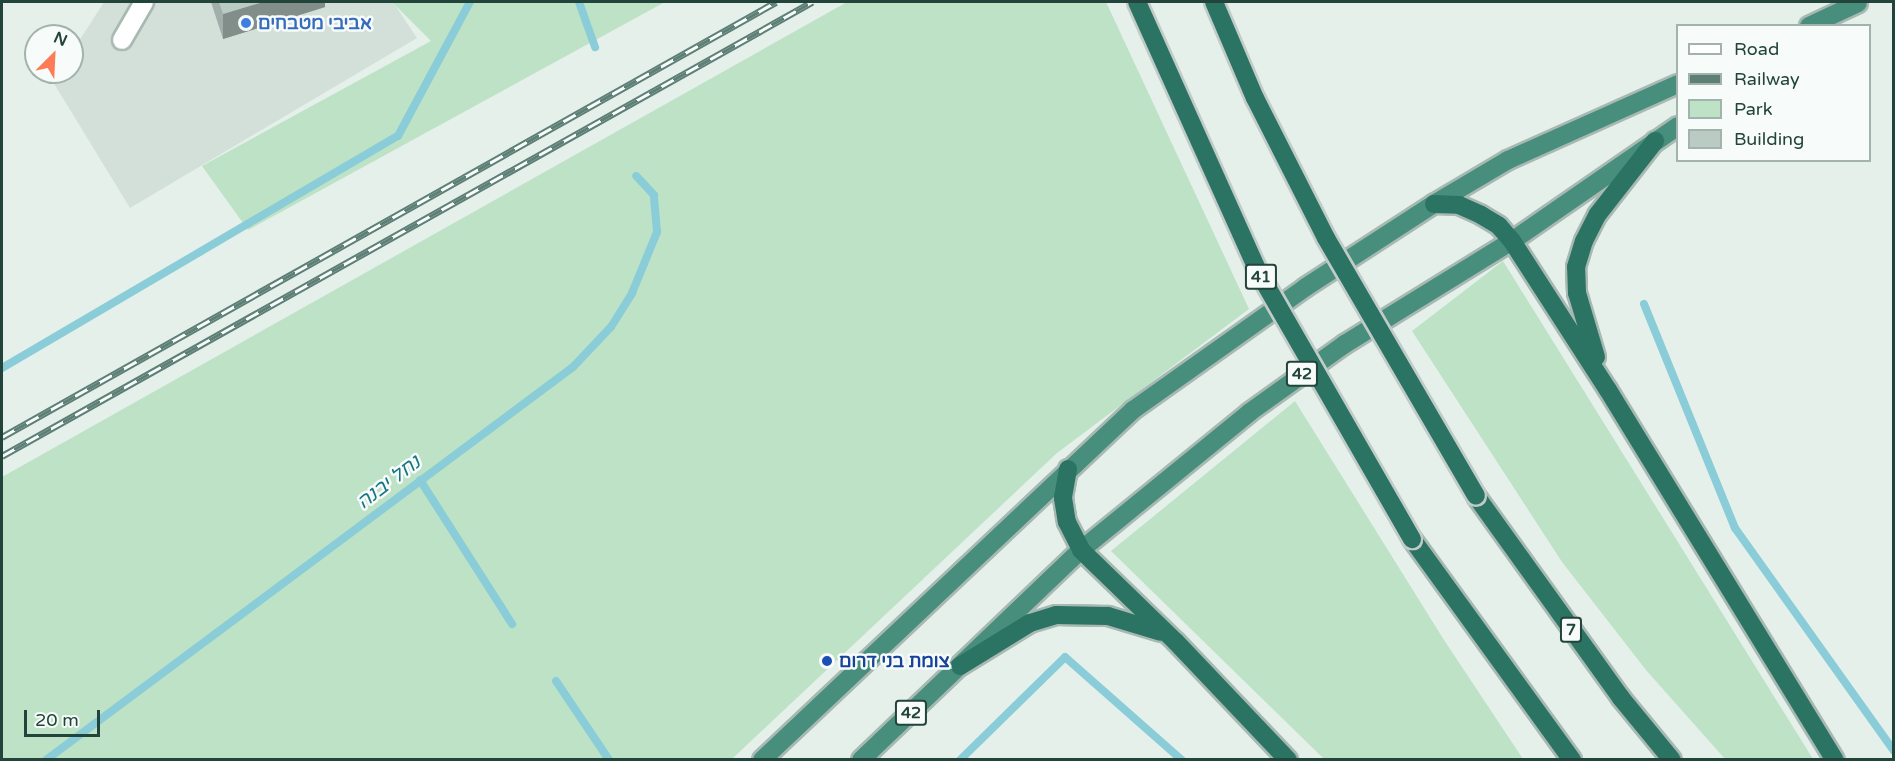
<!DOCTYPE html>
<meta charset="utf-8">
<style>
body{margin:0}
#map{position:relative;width:1895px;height:761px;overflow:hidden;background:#e5f0eb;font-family:"Varela Round","Noto Sans Hebrew",sans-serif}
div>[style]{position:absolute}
.built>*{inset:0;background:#d3e0da}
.green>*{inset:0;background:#bde2c6}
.stream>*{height:8px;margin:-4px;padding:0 4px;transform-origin:4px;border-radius:4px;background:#8acdd8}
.roads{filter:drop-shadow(2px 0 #a7b9b2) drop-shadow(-2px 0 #a7b9b2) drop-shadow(0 2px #a7b9b2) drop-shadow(0 -2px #a7b9b2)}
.minor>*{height:18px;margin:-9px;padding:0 9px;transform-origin:9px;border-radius:9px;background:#fff}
.trunk>*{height:18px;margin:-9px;padding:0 9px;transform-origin:9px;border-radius:9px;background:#488e7c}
.motorway>*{height:18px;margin:-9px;padding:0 9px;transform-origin:9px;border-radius:9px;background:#2b7363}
.rail>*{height:7px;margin-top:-3.5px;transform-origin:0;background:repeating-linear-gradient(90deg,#f7fbf9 0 14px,#5d7f75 0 28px);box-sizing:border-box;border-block:2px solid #5d7f75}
.bridges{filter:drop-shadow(2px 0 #c1cbc8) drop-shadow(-2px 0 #c1cbc8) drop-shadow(0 2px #c1cbc8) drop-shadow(0 -2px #c1cbc8)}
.motorway-bridge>*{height:18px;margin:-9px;padding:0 9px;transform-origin:9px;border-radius:9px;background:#2b7363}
.wall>*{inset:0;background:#a0afa9}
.shaded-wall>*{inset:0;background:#828e89}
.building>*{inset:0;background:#bacbc4}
.dots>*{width:16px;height:16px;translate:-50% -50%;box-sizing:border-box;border:3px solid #f7fbf9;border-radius:50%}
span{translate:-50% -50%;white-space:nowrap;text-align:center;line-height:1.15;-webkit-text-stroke:5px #f7fbf9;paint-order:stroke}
.shield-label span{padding:2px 4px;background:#f7fbf9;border:2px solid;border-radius:4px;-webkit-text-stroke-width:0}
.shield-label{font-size:16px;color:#22443a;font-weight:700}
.shop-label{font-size:18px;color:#366cbe;font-weight:700}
.left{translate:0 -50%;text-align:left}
.transit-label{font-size:18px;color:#164399;font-weight:700}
.water-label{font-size:20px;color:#167586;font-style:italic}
.frame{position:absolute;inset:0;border:3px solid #22443a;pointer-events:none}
.legend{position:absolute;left:1676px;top:24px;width:195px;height:138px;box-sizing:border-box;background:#f7fbf9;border:2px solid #a2b2ad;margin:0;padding:8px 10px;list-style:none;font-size:18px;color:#22443a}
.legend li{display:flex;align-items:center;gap:12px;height:30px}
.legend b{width:30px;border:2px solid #a2b2ad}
.north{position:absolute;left:24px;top:24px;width:60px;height:60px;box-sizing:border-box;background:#f7fbf9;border:2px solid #a2b2ad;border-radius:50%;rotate:24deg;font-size:16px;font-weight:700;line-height:24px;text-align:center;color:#22443a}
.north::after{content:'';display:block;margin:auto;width:21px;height:27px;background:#fd7c56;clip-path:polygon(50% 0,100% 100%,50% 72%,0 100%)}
.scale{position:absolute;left:24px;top:710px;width:76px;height:27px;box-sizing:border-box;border:3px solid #22443a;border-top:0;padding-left:8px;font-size:18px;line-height:21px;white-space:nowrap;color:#22443a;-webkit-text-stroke:4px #f7fbf9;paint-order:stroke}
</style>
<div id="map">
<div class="built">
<div style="clip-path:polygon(104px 2px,393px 2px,417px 38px,130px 208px,53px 82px,59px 72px,72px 72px,72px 52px)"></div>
</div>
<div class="green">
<div style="clip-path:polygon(392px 2px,665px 2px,248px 230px,202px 166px,431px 41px)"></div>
<div style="clip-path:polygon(847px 2px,1106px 2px,1249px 309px,1057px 453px,732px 759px,2px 759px,2px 477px)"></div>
<div style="clip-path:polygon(1503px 261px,1813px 759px,1725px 759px,1646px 670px,1562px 562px,1412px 331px)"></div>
<div style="clip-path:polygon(1295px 401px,1444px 640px,1523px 759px,1324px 759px,1111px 551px)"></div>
</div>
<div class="stream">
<div style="left:579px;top:2px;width:48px;rotate:70.4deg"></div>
<div style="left:1644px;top:304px;width:242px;rotate:67.9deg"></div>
<div style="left:1735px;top:528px;width:274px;rotate:54.5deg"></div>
<div style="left:2px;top:368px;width:459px;rotate:-30.4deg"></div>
<div style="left:398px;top:136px;width:152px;rotate:-61.8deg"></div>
<div style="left:420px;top:480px;width:171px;rotate:57.4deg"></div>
<div style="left:556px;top:681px;width:95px;rotate:56.1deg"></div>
<div style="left:46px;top:760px;width:657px;rotate:-36.71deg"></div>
<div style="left:573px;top:367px;width:55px;rotate:-46.5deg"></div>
<div style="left:611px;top:327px;width:40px;rotate:-58deg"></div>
<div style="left:632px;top:293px;width:66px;rotate:-67.7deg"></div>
<div style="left:657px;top:232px;width:37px;rotate:-95deg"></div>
<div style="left:654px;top:195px;width:26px;rotate:-133deg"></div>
<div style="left:960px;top:760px;width:147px;rotate:-44.4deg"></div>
<div style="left:1065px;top:657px;width:156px;rotate:41.4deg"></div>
</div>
<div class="roads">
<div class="minor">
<div style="left:122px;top:40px;width:44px;rotate:-59.9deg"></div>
</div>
<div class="trunk">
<div style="left:1809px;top:26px;width:54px;rotate:-25.1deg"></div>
<div style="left:762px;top:760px;width:510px;rotate:-43.33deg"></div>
<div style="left:1133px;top:410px;width:212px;rotate:-35.4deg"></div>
<div style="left:1306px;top:287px;width:153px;rotate:-33deg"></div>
<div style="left:1434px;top:204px;width:86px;rotate:-30.7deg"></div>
<div style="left:1508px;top:160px;width:186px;rotate:-24.1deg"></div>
<div style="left:861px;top:760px;width:304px;rotate:-43.7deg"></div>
<div style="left:1081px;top:550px;width:218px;rotate:-39.2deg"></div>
<div style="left:1250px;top:412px;width:117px;rotate:-35.6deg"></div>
<div style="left:1345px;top:344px;width:196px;rotate:-31.7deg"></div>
<div style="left:1512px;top:241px;width:202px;rotate:-34.7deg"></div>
</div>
<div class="motorway">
<div style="left:1434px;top:204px;width:25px;rotate:2deg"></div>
<div style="left:1459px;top:205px;width:24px;rotate:24deg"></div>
<div style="left:1481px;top:215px;width:21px;rotate:31deg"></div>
<div style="left:1499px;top:226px;width:20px;rotate:49deg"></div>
<div style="left:1512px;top:241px;width:177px;rotate:57.2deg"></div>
<div style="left:1608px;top:390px;width:434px;rotate:58.5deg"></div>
<div style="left:1596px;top:357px;width:67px;rotate:-106.5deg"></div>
<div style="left:1577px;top:293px;width:26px;rotate:-92deg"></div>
<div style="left:1576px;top:267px;width:27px;rotate:-73deg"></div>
<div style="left:1584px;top:241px;width:30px;rotate:-63deg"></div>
<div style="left:1598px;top:214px;width:93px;rotate:-52deg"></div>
<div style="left:1068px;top:469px;width:29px;rotate:100deg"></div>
<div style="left:1063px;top:498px;width:24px;rotate:81deg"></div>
<div style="left:1067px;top:522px;width:31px;rotate:63deg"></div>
<div style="left:1081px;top:550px;width:132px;rotate:44.1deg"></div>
<div style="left:1176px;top:642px;width:163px;rotate:46.5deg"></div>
<div style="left:1476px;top:496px;width:249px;rotate:54.3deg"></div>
<div style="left:1621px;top:698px;width:80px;rotate:50.6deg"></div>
<div style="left:1412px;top:539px;width:273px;rotate:54.1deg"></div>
<div style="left:960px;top:666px;width:82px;rotate:-31.6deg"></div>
<div style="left:1030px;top:623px;width:27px;rotate:-17deg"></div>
<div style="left:1056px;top:615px;width:52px;rotate:1.1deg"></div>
<div style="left:1108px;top:616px;width:55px;rotate:16.8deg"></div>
</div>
</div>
<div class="rail">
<div style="left:2px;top:437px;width:888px;rotate:-29.34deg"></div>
<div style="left:2px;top:456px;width:929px;rotate:-29.27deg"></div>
</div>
<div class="bridges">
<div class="motorway-bridge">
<div style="left:1137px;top:2px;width:297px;rotate:65.8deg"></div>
<div style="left:1259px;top:273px;width:307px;rotate:60.1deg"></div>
<div style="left:1214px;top:2px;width:104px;rotate:66.9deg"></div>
<div style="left:1255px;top:98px;width:157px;rotate:63.1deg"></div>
<div style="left:1326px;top:238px;width:298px;rotate:59.8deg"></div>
</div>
</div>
<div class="wall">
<div style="clip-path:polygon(211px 2px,325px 2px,325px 7px,223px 39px)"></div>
</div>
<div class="shaded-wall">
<div style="clip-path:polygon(263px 2px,325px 2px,325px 7px,223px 39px,223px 14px)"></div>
</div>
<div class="building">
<div style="clip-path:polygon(219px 2px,263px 2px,223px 14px)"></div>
</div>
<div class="dots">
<div style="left:246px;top:23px;background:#3f7fe0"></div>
<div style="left:827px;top:661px;background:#1a4fb4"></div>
</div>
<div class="shield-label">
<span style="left:1261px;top:277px">41</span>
<span style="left:1302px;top:374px">42</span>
<span style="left:1571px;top:630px">7</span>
<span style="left:911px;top:713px">42</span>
</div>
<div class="shop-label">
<span class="left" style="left:258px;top:23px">אביבי מטבחים</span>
</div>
<div class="transit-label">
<span class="left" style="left:839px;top:661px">צומת בני דרום</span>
</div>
<div class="water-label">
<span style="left:389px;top:483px;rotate:-37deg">נחל יבנה</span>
</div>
<div class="frame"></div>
<ul class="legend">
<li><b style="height:8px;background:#fff"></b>Road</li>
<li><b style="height:8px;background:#5d7f75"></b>Railway</li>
<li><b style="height:16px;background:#bde2c6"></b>Park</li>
<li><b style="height:16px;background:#bacbc4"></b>Building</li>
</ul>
<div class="north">N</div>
<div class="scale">20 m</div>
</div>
